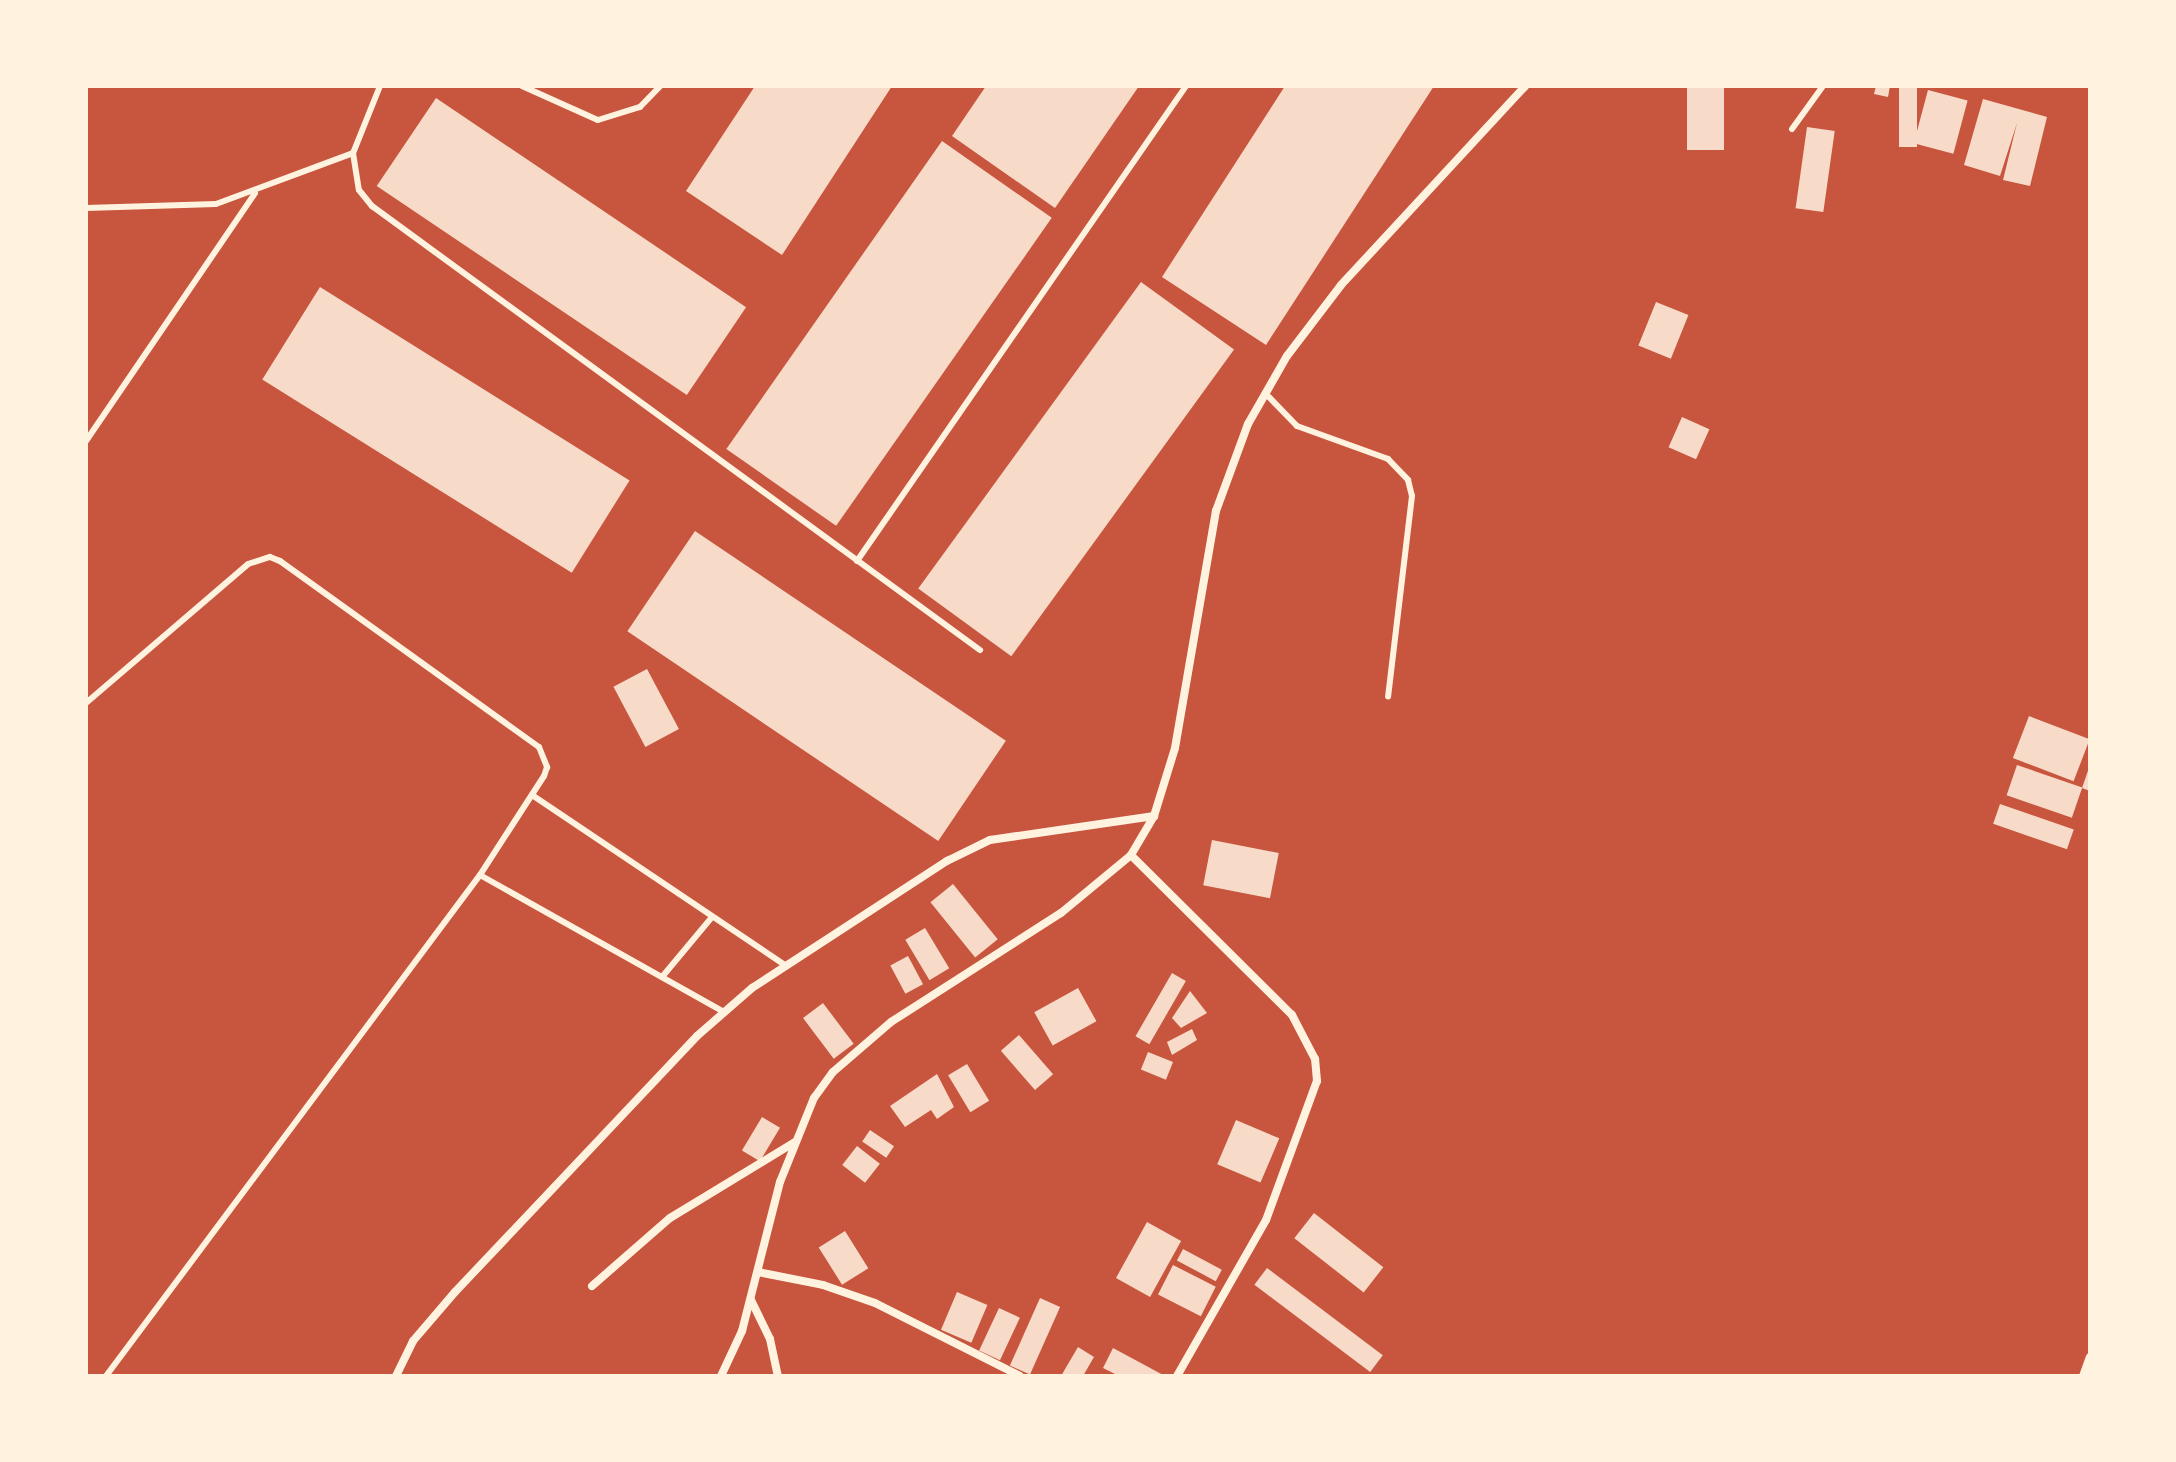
<!DOCTYPE html>
<style>
body{margin:0}
#map{position:relative;width:2176px;height:1462px;overflow:hidden;background:#c8553d;font-family:"Noto Sans",sans-serif}
div>[style]{position:absolute}
.building>*{inset:0;background:#f7dbc8;transform-origin:0 0}
.service>*{height:6px;margin:-3px;padding:0 3px;transform-origin:3px;border-radius:3px;background:#fff3e0}
.minor>*{height:8px;margin:-4px;padding:0 4px;transform-origin:4px;border-radius:4px;background:#fff3e0}
span{translate:-50% -50%;white-space:nowrap;text-align:center;line-height:1.15;-webkit-text-stroke:8px #fff3e0;paint-order:stroke}
.frame{position:absolute;inset:0;border:88px solid #fff3e0;pointer-events:none}
</style>
<div id="map">
<div class="building">
<div style="clip-path:polygon(755px 86px,892px 86px,782px 255px,686px 191px)"></div>
<div style="clip-path:polygon(986px 86px,1139px 86px,1055px 208px,952px 136px)"></div>
<div style="clip-path:polygon(1285px 86px,1434px 86px,1266px 345px,1162px 277px)"></div>
<div style="left:1687px;top:86px;width:37px;height:64px"></div>
<div style="clip-path:polygon(1876px 86px,1890px 86px,1888px 97px,1874px 94px)"></div>
<div style="left:1899px;top:86px;width:18px;height:61px"></div>
<div style="left:1928px;top:90px;width:41px;height:55px;rotate:15deg"></div>
<div style="left:436px;top:98px;width:374px;height:106px;rotate:34deg"></div>
<div style="clip-path:polygon(1983px 99px,2047px 117px,2030px 186px,2003px 180px,2017px 123px,2000px 176px,1964px 165px)"></div>
<div style="left:1807px;top:127px;width:28px;height:82px;rotate:8deg"></div>
<div style="left:942px;top:141px;width:134px;height:376px;rotate:35deg"></div>
<div style="left:1141px;top:282px;width:115px;height:379px;rotate:36deg"></div>
<div style="left:320px;top:287px;width:365px;height:109px;rotate:32deg"></div>
<div style="left:1656px;top:302px;width:35px;height:47px;rotate:22deg"></div>
<div style="left:1682px;top:417px;width:30px;height:33px;rotate:24deg"></div>
<div style="left:695px;top:531px;width:375px;height:121px;rotate:34deg"></div>
<div style="left:647px;top:669px;width:68px;height:38px;rotate:62deg"></div>
<div style="left:2029px;top:716px;width:65px;height:45px;rotate:21deg"></div>
<div style="left:2017px;top:765px;width:69px;height:32px;rotate:19deg"></div>
<div style="clip-path:polygon(2090px 765px,2090px 791px,2082px 788px)"></div>
<div style="left:2000px;top:804px;width:78px;height:21px;rotate:19deg"></div>
<div style="left:1212px;top:840px;width:68px;height:46px;rotate:11deg"></div>
<div style="left:953px;top:884px;width:71px;height:29px;rotate:51deg"></div>
<div style="left:925px;top:928px;width:47px;height:23px;rotate:59deg"></div>
<div style="left:908px;top:956px;width:32px;height:20px;rotate:62deg"></div>
<div style="left:1172px;top:973px;width:16px;height:73px;rotate:30deg"></div>
<div style="left:1078px;top:988px;width:38px;height:50px;rotate:61deg"></div>
<div style="clip-path:polygon(1190px 991px,1207px 1013px,1181px 1028px,1172px 1018px)"></div>
<div style="left:823px;top:1003px;width:51px;height:25px;rotate:53deg"></div>
<div style="clip-path:polygon(1192px 1029px,1197px 1040px,1172px 1055px,1167px 1042px)"></div>
<div style="left:1019px;top:1035px;width:52px;height:24px;rotate:49deg"></div>
<div style="left:1148px;top:1052px;width:27px;height:19px;rotate:22deg"></div>
<div style="left:967px;top:1064px;width:43px;height:22px;rotate:59deg"></div>
<div style="clip-path:polygon(937px 1074px,954px 1107px,937px 1119px,931px 1110px,905px 1127px,890px 1106px)"></div>
<div style="left:762px;top:1117px;width:21px;height:39px;rotate:31deg"></div>
<div style="left:1236px;top:1120px;width:47px;height:48px;rotate:23deg"></div>
<div style="left:870px;top:1130px;width:29px;height:14px;rotate:34deg"></div>
<div style="left:857px;top:1146px;width:29px;height:24px;rotate:38deg"></div>
<div style="left:1314px;top:1213px;width:88px;height:32px;rotate:38deg"></div>
<div style="left:1147px;top:1222px;width:39px;height:64px;rotate:29deg"></div>
<div style="left:845px;top:1231px;width:44px;height:31px;rotate:58deg"></div>
<div style="left:1183px;top:1249px;width:44px;height:13px;rotate:28deg"></div>
<div style="left:1173px;top:1265px;width:48px;height:33px;rotate:27deg"></div>
<div style="left:1267px;top:1268px;width:145px;height:21px;rotate:37deg"></div>
<div style="left:957px;top:1292px;width:33px;height:41px;rotate:23deg"></div>
<div style="left:1040px;top:1298px;width:22px;height:74px;rotate:24deg"></div>
<div style="left:999px;top:1308px;width:23px;height:47px;rotate:25deg"></div>
<div style="clip-path:polygon(1078px 1347px,1094px 1357px,1083px 1376px,1061px 1376px)"></div>
<div style="clip-path:polygon(1113px 1348px,1165px 1376px,1119px 1376px,1103px 1368px)"></div>
</div>
<div class="service">
<div style="left:380px;top:86px;width:72px;rotate:111.9deg"></div>
<div style="left:353px;top:153px;width:37px;rotate:81deg"></div>
<div style="left:359px;top:190px;width:21px;rotate:51deg"></div>
<div style="left:372px;top:206px;width:753px;rotate:36.14deg"></div>
<div style="left:522px;top:86px;width:83px;rotate:24.1deg"></div>
<div style="left:598px;top:120px;width:44px;rotate:-17.2deg"></div>
<div style="left:640px;top:107px;width:29px;rotate:-46deg"></div>
<div style="left:1792px;top:129px;width:53px;rotate:-54.2deg"></div>
<div style="left:86px;top:208px;width:130px;rotate:-1.8deg"></div>
<div style="left:216px;top:204px;width:146px;rotate:-20.4deg"></div>
<div style="left:1265px;top:393px;width:46px;rotate:45.9deg"></div>
<div style="left:1297px;top:426px;width:97px;rotate:19.9deg"></div>
<div style="left:1388px;top:459px;width:29px;rotate:46deg"></div>
<div style="left:1408px;top:480px;width:16px;rotate:76deg"></div>
<div style="left:1412px;top:496px;width:202px;rotate:96.8deg"></div>
<div style="left:86px;top:441px;width:300px;rotate:-55.7deg"></div>
<div style="left:857px;top:561px;width:578px;rotate:-55.29deg"></div>
<div style="left:86px;top:703px;width:213px;rotate:-40.6deg"></div>
<div style="left:248px;top:564px;width:23px;rotate:-18deg"></div>
<div style="left:270px;top:557px;width:11px;rotate:22deg"></div>
<div style="left:280px;top:561px;width:319px;rotate:35.7deg"></div>
<div style="left:539px;top:747px;width:22px;rotate:68deg"></div>
<div style="left:547px;top:767px;width:9px;rotate:108deg"></div>
<div style="left:544px;top:776px;width:118px;rotate:122.9deg"></div>
<div style="left:532px;top:795px;width:306px;rotate:33.9deg"></div>
<div style="left:662px;top:977px;width:78px;rotate:-50.2deg"></div>
<div style="left:106px;top:1376px;width:625px;rotate:-53.26deg"></div>
<div style="left:480px;top:875px;width:278px;rotate:29.3deg"></div>
</div>
<div class="minor">
<div style="left:758px;top:1272px;width:66px;rotate:11.3deg"></div>
<div style="left:823px;top:1285px;width:55px;rotate:19.1deg"></div>
<div style="left:875px;top:1303px;width:162px;rotate:26.7deg"></div>
<div style="left:592px;top:1286px;width:103px;rotate:-41.1deg"></div>
<div style="left:670px;top:1218px;width:146px;rotate:-31.3deg"></div>
<div style="left:751px;top:1300px;width:43px;rotate:64deg"></div>
<div style="left:770px;top:1339px;width:38px;rotate:78deg"></div>
<div style="left:396px;top:1376px;width:39px;rotate:-64deg"></div>
<div style="left:413px;top:1341px;width:65px;rotate:-49.4deg"></div>
<div style="left:455px;top:1292px;width:352px;rotate:-46.6deg"></div>
<div style="left:697px;top:1036px;width:73px;rotate:-41.1deg"></div>
<div style="left:752px;top:988px;width:233px;rotate:-33.1deg"></div>
<div style="left:947px;top:861px;width:48px;rotate:-26deg"></div>
<div style="left:990px;top:840px;width:166px;rotate:-8.3deg"></div>
<div style="left:721px;top:1376px;width:50px;rotate:-65deg"></div>
<div style="left:742px;top:1331px;width:154px;rotate:-75.7deg"></div>
<div style="left:780px;top:1182px;width:91px;rotate:-68deg"></div>
<div style="left:814px;top:1098px;width:32px;rotate:-54deg"></div>
<div style="left:833px;top:1072px;width:77px;rotate:-40.8deg"></div>
<div style="left:891px;top:1022px;width:202px;rotate:-32.7deg"></div>
<div style="left:1061px;top:913px;width:91px;rotate:-39.6deg"></div>
<div style="left:1177px;top:1376px;width:180px;rotate:-60.3deg"></div>
<div style="left:1266px;top:1220px;width:148px;rotate:-69.9deg"></div>
<div style="left:1317px;top:1081px;width:22px;rotate:-95deg"></div>
<div style="left:1315px;top:1059px;width:50px;rotate:-117.6deg"></div>
<div style="left:1292px;top:1015px;width:227px;rotate:-135.2deg"></div>
<div style="left:1131px;top:855px;width:45px;rotate:-59.5deg"></div>
<div style="left:1154px;top:816px;width:71px;rotate:-72.8deg"></div>
<div style="left:1175px;top:748px;width:241px;rotate:-80.2deg"></div>
<div style="left:1216px;top:511px;width:93px;rotate:-69.8deg"></div>
<div style="left:1248px;top:424px;width:78px;rotate:-60.2deg"></div>
<div style="left:1287px;top:356px;width:89px;rotate:-52.7deg"></div>
<div style="left:1341px;top:285px;width:271px;rotate:-47.2deg"></div>
<div style="left:2083px;top:1376px;width:20px;rotate:-70deg"></div>
</div>
<div class="frame"></div>
</div>
